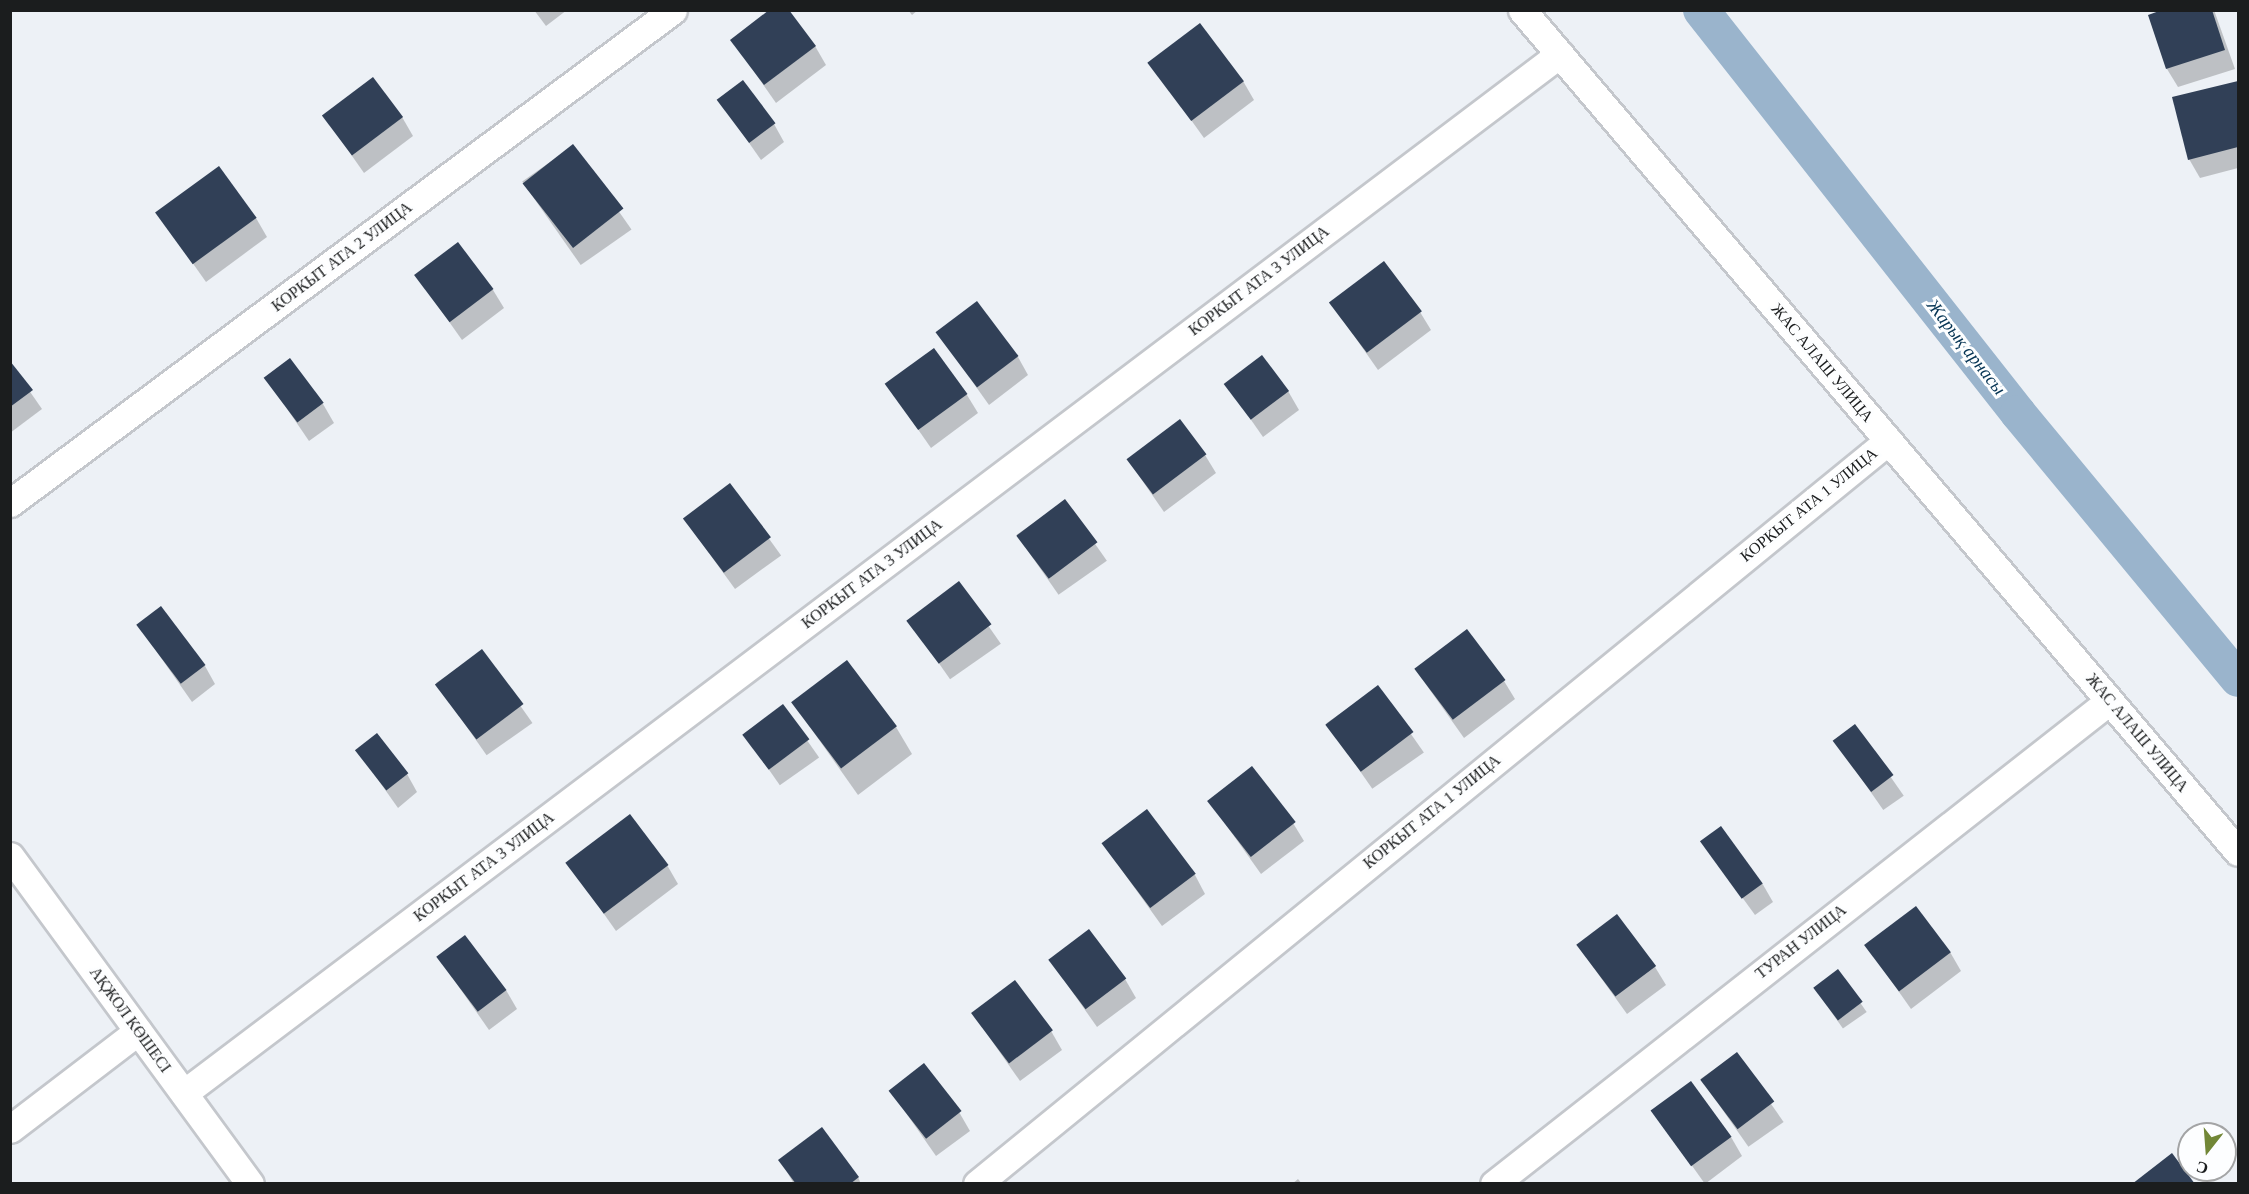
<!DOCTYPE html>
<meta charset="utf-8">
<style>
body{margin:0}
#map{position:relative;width:2249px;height:1194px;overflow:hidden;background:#edf1f6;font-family:"Times New Roman",serif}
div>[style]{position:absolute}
.shadow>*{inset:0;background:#0003;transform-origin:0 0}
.canal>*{height:36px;margin:-18px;padding:0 18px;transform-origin:18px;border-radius:18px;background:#9ab4cc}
.building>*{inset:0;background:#314057;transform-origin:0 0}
.roads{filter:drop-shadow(2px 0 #c4c7cc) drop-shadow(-2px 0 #c4c7cc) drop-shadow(0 2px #c4c7cc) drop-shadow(0 -2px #c4c7cc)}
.street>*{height:27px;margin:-13.5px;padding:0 13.5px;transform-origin:13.5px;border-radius:13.5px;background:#fff}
span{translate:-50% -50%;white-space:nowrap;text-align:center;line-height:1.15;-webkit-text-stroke:6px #fdfeff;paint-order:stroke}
.street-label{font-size:16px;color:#1b1d1e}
.water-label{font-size:18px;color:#043353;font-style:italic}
.frame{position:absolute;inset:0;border:12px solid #1b1d1e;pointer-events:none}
.north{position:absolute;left:2177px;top:1122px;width:60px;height:60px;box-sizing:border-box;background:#fdfeff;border:2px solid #a3a4a5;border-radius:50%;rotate:197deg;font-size:16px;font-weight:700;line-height:24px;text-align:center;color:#1b1d1e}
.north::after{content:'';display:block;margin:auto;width:21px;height:27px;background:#728737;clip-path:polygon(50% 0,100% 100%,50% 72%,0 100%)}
</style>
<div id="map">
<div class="shadow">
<div style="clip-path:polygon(534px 10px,567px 10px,546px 26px)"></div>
<div style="clip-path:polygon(908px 10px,918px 10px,912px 15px)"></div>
<div style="clip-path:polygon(2167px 10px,2214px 10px,2235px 69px,2178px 87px,2167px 69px)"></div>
<div style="clip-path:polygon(732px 40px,815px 46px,826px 65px,776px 103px)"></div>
<div style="clip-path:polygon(1150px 63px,1243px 81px,1254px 100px,1204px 138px)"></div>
<div style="clip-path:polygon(2238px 82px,2238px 168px,2200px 178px,2189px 159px,2174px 98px)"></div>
<div style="clip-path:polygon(719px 100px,774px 124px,784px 142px,761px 160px)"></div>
<div style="clip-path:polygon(324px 116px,402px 117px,413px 136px,364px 173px)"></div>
<div style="left:573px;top:146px;width:102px;height:62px;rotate:55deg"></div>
<div style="clip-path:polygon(158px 214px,256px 218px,267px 237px,206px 282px)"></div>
<div style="clip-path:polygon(416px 275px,493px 290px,504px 308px,462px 340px)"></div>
<div style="clip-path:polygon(1331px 303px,1420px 312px,1431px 330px,1378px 370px)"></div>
<div style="clip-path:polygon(937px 332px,1018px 357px,1028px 375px,989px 405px)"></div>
<div style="clip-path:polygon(10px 363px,42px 409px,10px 433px)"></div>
<div style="clip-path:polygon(266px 378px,323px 404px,334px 423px,309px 441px)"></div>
<div style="clip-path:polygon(1226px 384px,1288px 391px,1299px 410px,1263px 437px)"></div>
<div style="clip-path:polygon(887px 385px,967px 395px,978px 413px,931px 448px)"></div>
<div style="clip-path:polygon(1205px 455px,1216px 473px,1164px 512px,1128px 460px)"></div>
<div style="left:730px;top:485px;width:87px;height:57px;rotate:54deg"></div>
<div style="left:1065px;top:501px;width:73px;height:59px;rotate:55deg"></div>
<div style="left:959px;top:584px;width:73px;height:62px;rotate:55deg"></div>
<div style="clip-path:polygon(138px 625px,205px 666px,215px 684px,192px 702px)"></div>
<div style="left:482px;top:651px;width:88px;height:56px;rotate:55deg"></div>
<div style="clip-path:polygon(1415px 669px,1504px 681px,1515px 699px,1464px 738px)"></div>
<div style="left:1378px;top:687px;width:80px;height:63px;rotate:55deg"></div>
<div style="clip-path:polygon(793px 703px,896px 727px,912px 754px,858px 795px)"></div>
<div style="left:783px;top:706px;width:63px;height:48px;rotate:55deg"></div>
<div style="left:1855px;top:726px;width:85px;height:25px;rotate:55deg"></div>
<div style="clip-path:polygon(357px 750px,407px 774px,417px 792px,398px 808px)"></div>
<div style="clip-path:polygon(1209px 801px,1293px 823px,1304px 841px,1261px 874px)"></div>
<div style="clip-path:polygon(1702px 842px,1762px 883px,1773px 902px,1755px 915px)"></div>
<div style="clip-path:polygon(1103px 844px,1195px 875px,1205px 894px,1162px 926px)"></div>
<div style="clip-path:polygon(568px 863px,667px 865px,678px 884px,616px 931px)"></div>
<div style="clip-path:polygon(1866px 945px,1950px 952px,1961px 971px,1911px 1009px)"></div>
<div style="clip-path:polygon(1578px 946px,1655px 967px,1666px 985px,1627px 1014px)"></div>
<div style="clip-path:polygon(438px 957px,506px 990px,517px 1009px,489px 1030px)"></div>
<div style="clip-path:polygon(1050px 960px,1125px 979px,1136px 998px,1097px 1027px)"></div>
<div style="left:1838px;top:971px;width:50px;height:29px;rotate:55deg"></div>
<div style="clip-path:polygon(973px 1014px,1051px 1031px,1062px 1050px,1020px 1081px)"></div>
<div style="left:1736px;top:1054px;width:83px;height:43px;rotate:55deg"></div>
<div style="clip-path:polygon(890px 1090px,959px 1112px,970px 1131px,936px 1156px)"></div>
<div style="clip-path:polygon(1653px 1111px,1731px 1137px,1742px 1156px,1705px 1184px)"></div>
<div style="clip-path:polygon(780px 1160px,858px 1177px,861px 1184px,794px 1184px)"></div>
<div style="clip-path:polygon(1298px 1179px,1302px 1184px,1292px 1184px)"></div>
</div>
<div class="canal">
<div style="left:1701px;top:10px;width:513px;rotate:51.81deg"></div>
<div style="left:2018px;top:413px;width:345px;rotate:50.4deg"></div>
</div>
<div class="building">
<div style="clip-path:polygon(769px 10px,789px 10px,816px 46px,764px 85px,730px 40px)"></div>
<div style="clip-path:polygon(2162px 10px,2212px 10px,2225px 50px,2166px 69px,2148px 15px)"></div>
<div style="left:1200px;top:23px;width:73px;height:66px;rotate:53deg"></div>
<div style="left:373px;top:77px;width:50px;height:64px;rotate:53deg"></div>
<div style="left:743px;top:80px;width:54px;height:33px;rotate:53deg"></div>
<div style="clip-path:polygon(2238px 81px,2238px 147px,2188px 160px,2172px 97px)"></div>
<div style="left:573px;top:144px;width:82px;height:64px;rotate:52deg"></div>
<div style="left:219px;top:166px;width:64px;height:79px;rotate:54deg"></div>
<div style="left:458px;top:242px;width:59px;height:55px;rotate:53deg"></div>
<div style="left:1384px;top:261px;width:63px;height:69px;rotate:53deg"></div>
<div style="left:977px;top:301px;width:69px;height:52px;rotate:53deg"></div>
<div style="left:934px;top:348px;width:57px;height:61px;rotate:54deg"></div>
<div style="left:1262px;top:355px;width:45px;height:48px;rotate:53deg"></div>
<div style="left:290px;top:358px;width:56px;height:33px;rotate:53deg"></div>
<div style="clip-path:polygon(10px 361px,33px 390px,10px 407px)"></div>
<div style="left:1180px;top:419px;width:44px;height:67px;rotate:53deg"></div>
<div style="left:730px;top:483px;width:68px;height:59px;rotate:53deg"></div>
<div style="left:1065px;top:499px;width:54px;height:61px;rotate:53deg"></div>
<div style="left:959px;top:581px;width:54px;height:66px;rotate:53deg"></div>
<div style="left:161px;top:606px;width:74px;height:31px;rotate:53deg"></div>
<div style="left:1467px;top:629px;width:64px;height:66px;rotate:53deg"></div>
<div style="left:482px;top:649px;width:69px;height:59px;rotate:53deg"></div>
<div style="left:847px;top:660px;width:83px;height:70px;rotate:53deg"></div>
<div style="left:1378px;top:685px;width:59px;height:66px;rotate:53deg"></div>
<div style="left:783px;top:704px;width:44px;height:51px;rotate:53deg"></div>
<div style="left:1855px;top:724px;width:64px;height:28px;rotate:53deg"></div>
<div style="left:377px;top:733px;width:51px;height:28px;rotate:52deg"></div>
<div style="left:1252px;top:766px;width:71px;height:57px;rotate:52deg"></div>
<div style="left:1147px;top:809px;width:81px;height:57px;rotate:53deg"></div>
<div style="left:630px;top:814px;width:64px;height:81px;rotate:53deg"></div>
<div style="left:1721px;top:826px;width:71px;height:26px;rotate:54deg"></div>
<div style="left:1916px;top:906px;width:58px;height:65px;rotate:53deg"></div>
<div style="left:1617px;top:914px;width:65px;height:51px;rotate:53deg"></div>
<div style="left:1089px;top:929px;width:62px;height:51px;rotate:53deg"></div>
<div style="left:465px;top:935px;width:69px;height:36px;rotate:53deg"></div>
<div style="left:1838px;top:969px;width:41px;height:31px;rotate:53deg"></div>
<div style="left:1015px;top:980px;width:63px;height:55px;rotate:53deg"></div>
<div style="left:1737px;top:1052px;width:62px;height:46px;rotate:53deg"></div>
<div style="left:924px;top:1063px;width:61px;height:45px;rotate:52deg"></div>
<div style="left:1691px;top:1081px;width:69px;height:50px;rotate:54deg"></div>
<div style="clip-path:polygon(822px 1127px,859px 1177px,850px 1184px,796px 1184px,778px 1160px)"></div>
<div style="clip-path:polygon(2172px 1153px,2195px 1184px,2132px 1184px)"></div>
</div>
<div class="roads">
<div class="street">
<div style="left:1522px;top:10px;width:1105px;rotate:49.62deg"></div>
<div style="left:10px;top:503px;width:826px;rotate:-36.63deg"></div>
<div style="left:10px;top:856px;width:406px;rotate:53.8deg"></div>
<div style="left:184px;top:1093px;width:1724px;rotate:-37.06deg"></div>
<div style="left:10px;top:1129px;width:161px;rotate:-37.4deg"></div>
<div style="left:977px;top:1184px;width:1176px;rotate:-39.2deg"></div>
<div style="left:1494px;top:1184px;width:782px;rotate:-38.14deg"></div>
</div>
</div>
<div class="street-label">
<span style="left:342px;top:257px;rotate:-37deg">КОРКЫТ АТА 2 УЛИЦА</span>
<span style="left:1259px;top:281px;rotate:-37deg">КОРКЫТ АТА 3 УЛИЦА</span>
<span style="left:1822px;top:363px;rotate:50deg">ЖАС АЛАШ УЛИЦА</span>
<span style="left:1809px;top:505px;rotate:-39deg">КОРКЫТ АТА 1 УЛИЦА</span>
<span style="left:872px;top:574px;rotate:-37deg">КОРКЫТ АТА 3 УЛИЦА</span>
<span style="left:2137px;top:733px;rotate:50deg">ЖАС АЛАШ УЛИЦА</span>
<span style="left:1432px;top:812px;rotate:-39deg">КОРКЫТ АТА 1 УЛИЦА</span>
<span style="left:484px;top:867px;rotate:-37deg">КОРКЫТ АТА 3 УЛИЦА</span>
<span style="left:1801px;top:942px;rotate:-38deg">ТУРАН УЛИЦА</span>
<span style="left:130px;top:1020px;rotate:54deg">АҚЖОЛ КӨШЕСІ</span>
</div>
<div class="water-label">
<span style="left:1966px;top:347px;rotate:52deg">Жарық арнасы</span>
</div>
<div class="frame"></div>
<div class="north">С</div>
</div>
